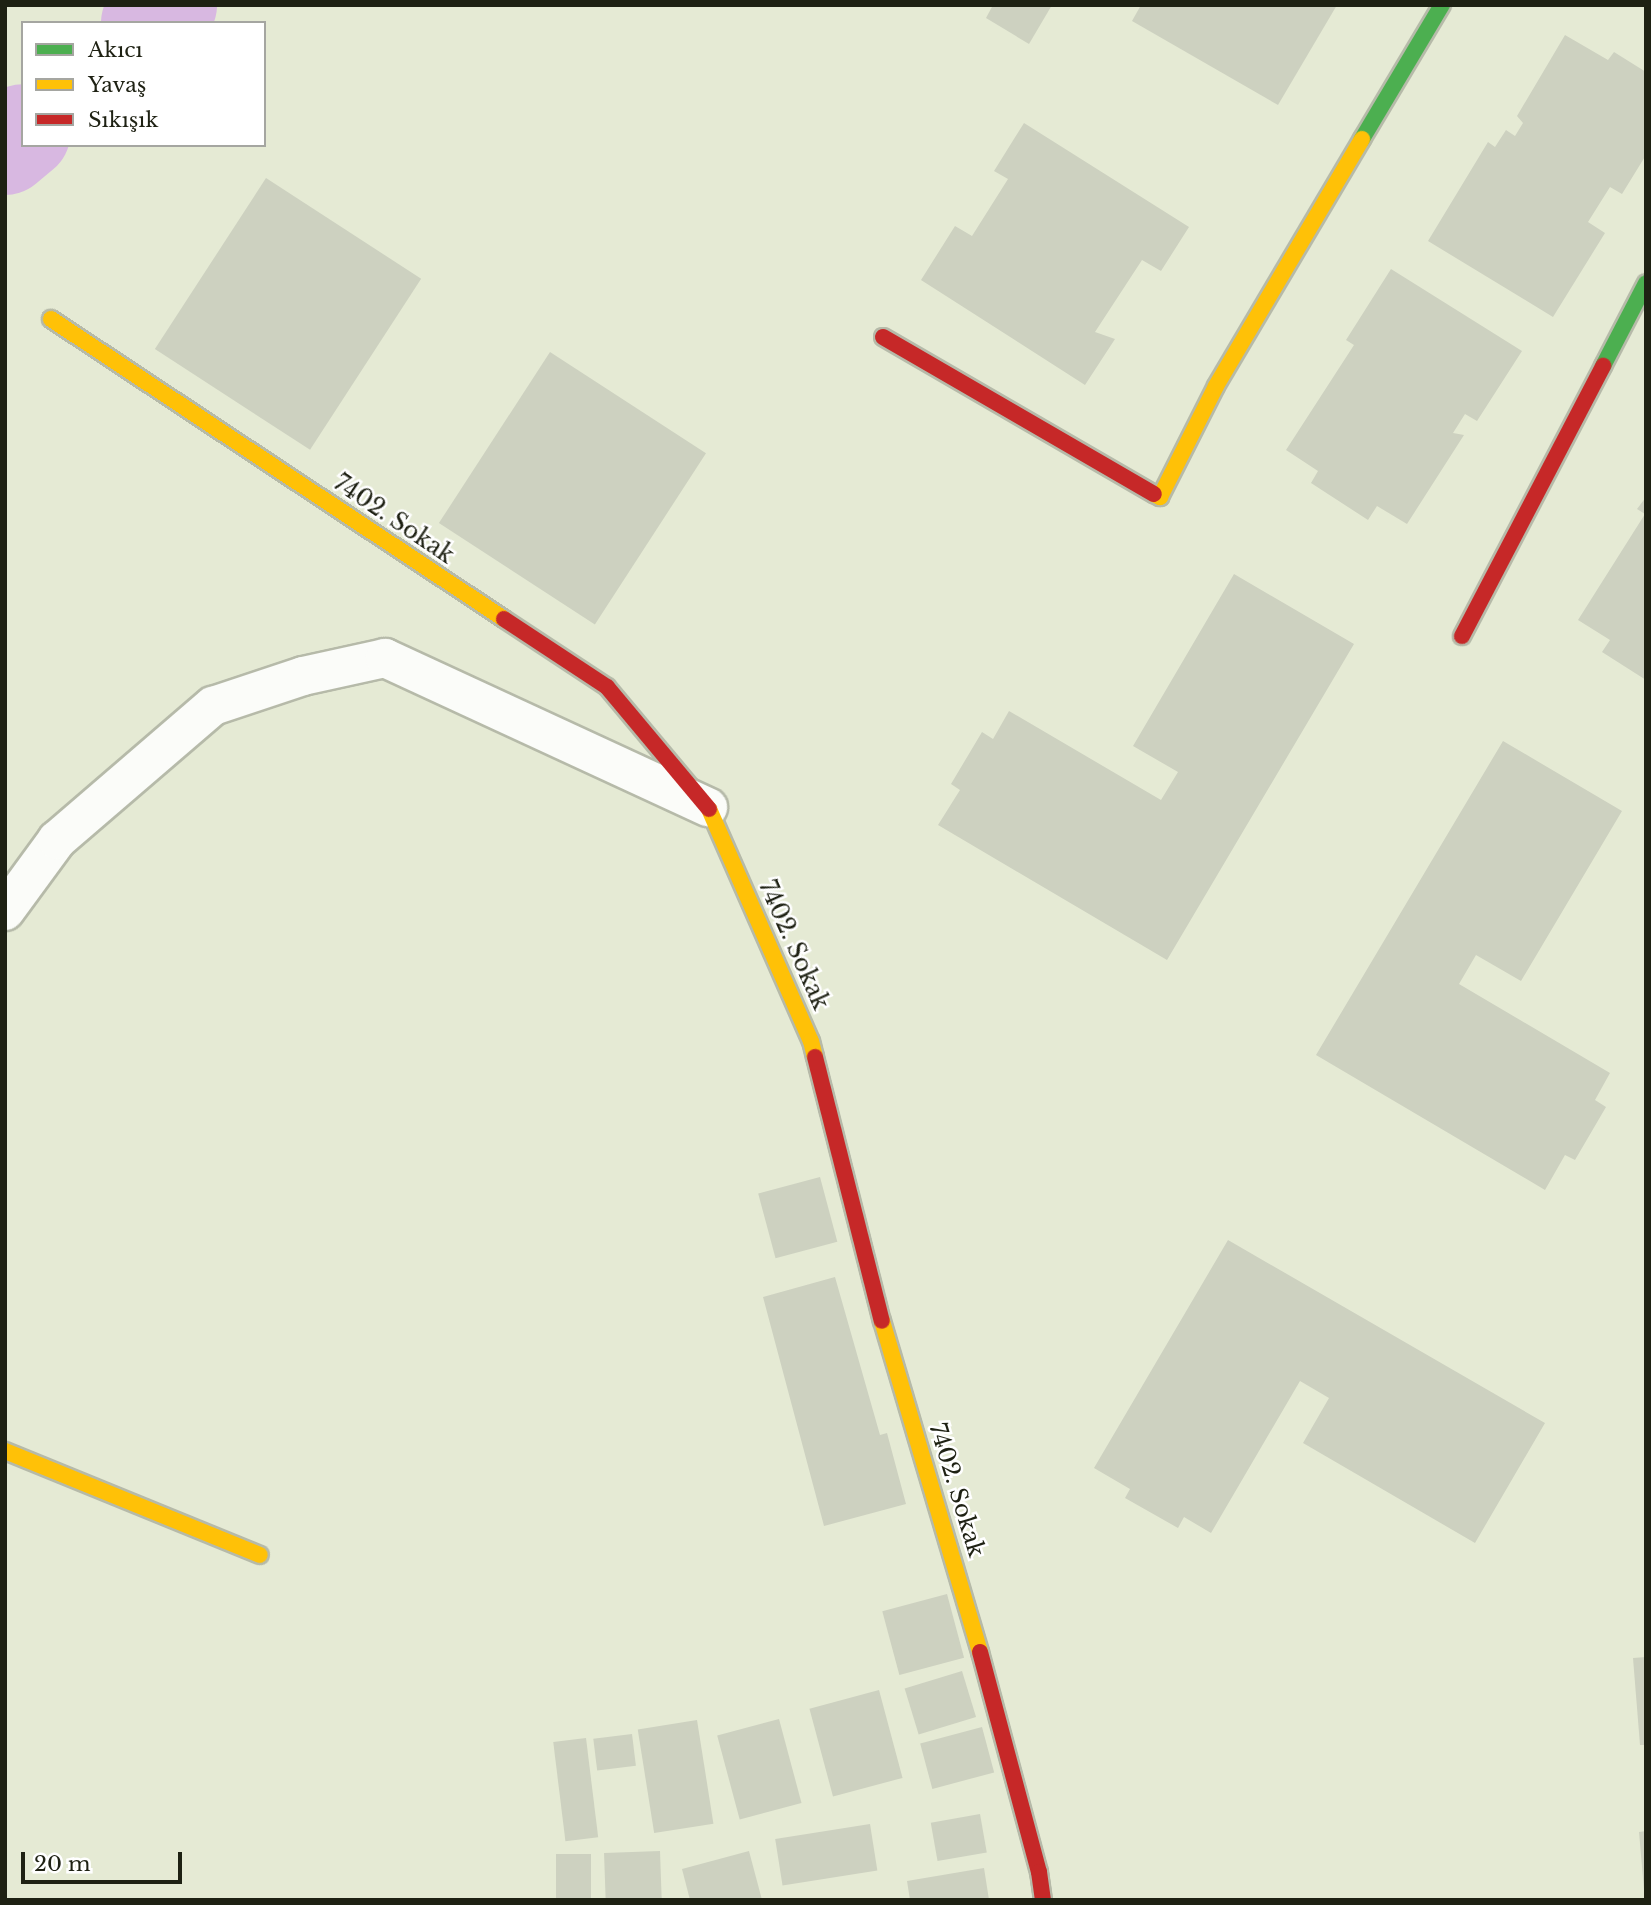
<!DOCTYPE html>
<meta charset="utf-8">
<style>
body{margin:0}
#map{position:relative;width:1651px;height:1905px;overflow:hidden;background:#e5ead4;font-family:"Libre Baskerville",serif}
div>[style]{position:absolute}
.river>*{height:96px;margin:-48px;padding:0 48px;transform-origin:48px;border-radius:48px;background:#d8b8e1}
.building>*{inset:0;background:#cdd1c0;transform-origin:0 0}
.roads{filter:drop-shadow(2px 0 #b6baa9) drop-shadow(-2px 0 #b6baa9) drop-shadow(0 2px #b6baa9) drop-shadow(0 -2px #b6baa9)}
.street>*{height:38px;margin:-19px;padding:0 19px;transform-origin:19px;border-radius:19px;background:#fbfcf9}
.fast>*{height:16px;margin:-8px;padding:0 8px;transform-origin:8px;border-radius:8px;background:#4caf50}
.slow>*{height:16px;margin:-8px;padding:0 8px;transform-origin:8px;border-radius:8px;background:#ffc107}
.jam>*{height:16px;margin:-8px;padding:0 8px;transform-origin:8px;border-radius:8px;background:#c62828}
span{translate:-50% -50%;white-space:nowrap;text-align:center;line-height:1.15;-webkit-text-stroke:5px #fff;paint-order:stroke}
.street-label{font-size:23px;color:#1e2113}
.frame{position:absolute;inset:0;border:7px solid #1e2113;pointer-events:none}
.legend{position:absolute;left:21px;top:21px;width:245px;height:126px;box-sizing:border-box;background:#fff;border:2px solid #a5a6a1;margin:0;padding:9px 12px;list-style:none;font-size:21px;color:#1e2113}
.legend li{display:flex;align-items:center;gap:14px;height:35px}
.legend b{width:35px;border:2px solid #a5a6a1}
.scale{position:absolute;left:21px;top:1852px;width:161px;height:32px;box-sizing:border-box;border:4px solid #1e2113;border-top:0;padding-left:9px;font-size:21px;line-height:24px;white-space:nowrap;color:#1e2113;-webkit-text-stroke:5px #fff;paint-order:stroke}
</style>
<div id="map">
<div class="river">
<div style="left:149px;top:23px;width:27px;rotate:-42deg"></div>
<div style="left:5px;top:147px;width:23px;rotate:-40deg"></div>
</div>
<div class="building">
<div style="clip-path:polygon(993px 5px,1052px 5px,1029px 44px,986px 18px)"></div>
<div style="clip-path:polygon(1141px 5px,1337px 5px,1278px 105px,1132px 21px)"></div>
<div style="clip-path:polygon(1565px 35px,1608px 60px,1614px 52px,1646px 72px,1646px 155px,1622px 194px,1610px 187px,1588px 222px,1605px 233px,1553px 317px,1428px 241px,1488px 142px,1495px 147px,1506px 130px,1515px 136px,1523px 123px,1517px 116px)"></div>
<div style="clip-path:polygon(1024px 123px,1189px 227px,1161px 271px,1142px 260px,1095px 332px,1115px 339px,1085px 385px,921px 280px,955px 226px,972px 236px,1008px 179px,994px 171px)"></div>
<div style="left:266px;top:178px;width:185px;height:204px;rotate:33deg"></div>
<div style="clip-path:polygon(1391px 269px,1522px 351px,1477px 421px,1465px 414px,1453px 433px,1464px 435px,1407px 524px,1377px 506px,1368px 520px,1311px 483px,1318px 471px,1286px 450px,1354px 345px,1346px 340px)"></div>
<div style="left:550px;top:352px;width:186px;height:204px;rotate:33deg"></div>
<div style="clip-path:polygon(1646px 497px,1646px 680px,1602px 652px,1610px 640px,1578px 620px,1645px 514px,1637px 509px)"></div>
<div style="clip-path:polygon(1234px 574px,1354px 644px,1167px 960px,938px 825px,960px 790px,951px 784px,982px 732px,993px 739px,1009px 711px,1161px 800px,1178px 772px,1133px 746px)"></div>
<div style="clip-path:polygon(1503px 741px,1622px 811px,1521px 981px,1476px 955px,1459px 984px,1610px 1073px,1595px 1100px,1606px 1107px,1575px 1160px,1565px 1155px,1545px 1190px,1316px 1055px)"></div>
<div style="left:820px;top:1177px;width:67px;height:64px;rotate:75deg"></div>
<div style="clip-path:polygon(1228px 1240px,1545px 1423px,1475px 1543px,1303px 1443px,1329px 1398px,1300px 1381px,1211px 1533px,1184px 1517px,1178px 1528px,1125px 1498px,1130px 1489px,1094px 1468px)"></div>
<div style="clip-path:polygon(835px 1277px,880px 1435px,887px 1433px,906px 1504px,824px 1526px,763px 1297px)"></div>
<div style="left:947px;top:1594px;width:66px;height:67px;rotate:75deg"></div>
<div style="clip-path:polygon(1646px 1657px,1646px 1745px,1640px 1745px,1633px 1658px)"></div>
<div style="left:962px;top:1671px;width:48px;height:60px;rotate:73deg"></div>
<div style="left:879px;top:1690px;width:91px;height:72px;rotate:75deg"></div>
<div style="left:779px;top:1719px;width:87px;height:64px;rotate:75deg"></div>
<div style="left:697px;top:1720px;width:105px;height:60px;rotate:81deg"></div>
<div style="left:982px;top:1727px;width:47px;height:64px;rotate:75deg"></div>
<div style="left:632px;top:1734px;width:32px;height:39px;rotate:83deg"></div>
<div style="left:586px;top:1738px;width:100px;height:33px;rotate:83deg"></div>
<div style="left:980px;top:1814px;width:39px;height:50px;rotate:80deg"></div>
<div style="left:870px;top:1824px;width:47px;height:96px;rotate:81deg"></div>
<div style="clip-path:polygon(1646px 1831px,1646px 1890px,1644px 1890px,1639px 1832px)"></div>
<div style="left:660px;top:1851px;width:49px;height:56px;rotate:88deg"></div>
<div style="clip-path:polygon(749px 1851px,762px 1900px,690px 1900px,682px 1869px)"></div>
<div style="left:556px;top:1854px;width:35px;height:45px"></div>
<div style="clip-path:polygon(984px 1868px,989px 1900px,910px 1900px,907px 1881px)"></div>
</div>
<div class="roads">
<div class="street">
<div style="left:5px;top:911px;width:88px;rotate:-53.8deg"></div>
<div style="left:57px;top:840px;width:206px;rotate:-40.7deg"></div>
<div style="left:213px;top:706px;width:95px;rotate:-18.4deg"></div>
<div style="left:303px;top:676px;width:84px;rotate:-12.4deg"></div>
<div style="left:385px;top:658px;width:356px;rotate:24.8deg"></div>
</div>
<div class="fast">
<div style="left:1362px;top:139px;width:156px;rotate:-59.2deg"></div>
<div style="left:1603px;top:366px;width:93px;rotate:-62.6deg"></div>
</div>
<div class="slow">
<div style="left:51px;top:319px;width:543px;rotate:33.51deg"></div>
<div style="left:1154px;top:494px;width:7px;rotate:27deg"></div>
<div style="left:1160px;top:497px;width:124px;rotate:-63.2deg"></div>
<div style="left:1216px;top:386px;width:287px;rotate:-59.4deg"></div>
<div style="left:709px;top:809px;width:253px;rotate:66.3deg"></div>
<div style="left:811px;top:1041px;width:16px;rotate:76deg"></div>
<div style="left:882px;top:1321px;width:345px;rotate:73.5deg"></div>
<div style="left:5px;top:1451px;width:275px;rotate:22.2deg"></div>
</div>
<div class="jam">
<div style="left:883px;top:337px;width:313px;rotate:30.1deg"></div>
<div style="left:504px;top:619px;width:123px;rotate:33.4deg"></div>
<div style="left:607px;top:687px;width:159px;rotate:50.1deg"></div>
<div style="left:1462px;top:636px;width:305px;rotate:-62.4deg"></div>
<div style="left:815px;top:1057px;width:272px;rotate:75.8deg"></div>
<div style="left:980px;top:1652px;width:228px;rotate:75deg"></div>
<div style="left:1039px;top:1872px;width:28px;rotate:82deg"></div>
</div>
</div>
<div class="street-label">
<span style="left:394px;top:519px;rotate:34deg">7402. Sokak</span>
<span style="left:794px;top:945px;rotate:66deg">7402. Sokak</span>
<span style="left:957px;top:1490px;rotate:73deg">7402. Sokak</span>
</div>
<div class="frame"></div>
<ul class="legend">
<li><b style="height:9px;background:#4caf50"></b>Akıcı</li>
<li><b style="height:9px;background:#ffc107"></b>Yavaş</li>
<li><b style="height:9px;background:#c62828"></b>Sıkışık</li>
</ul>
<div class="scale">20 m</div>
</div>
